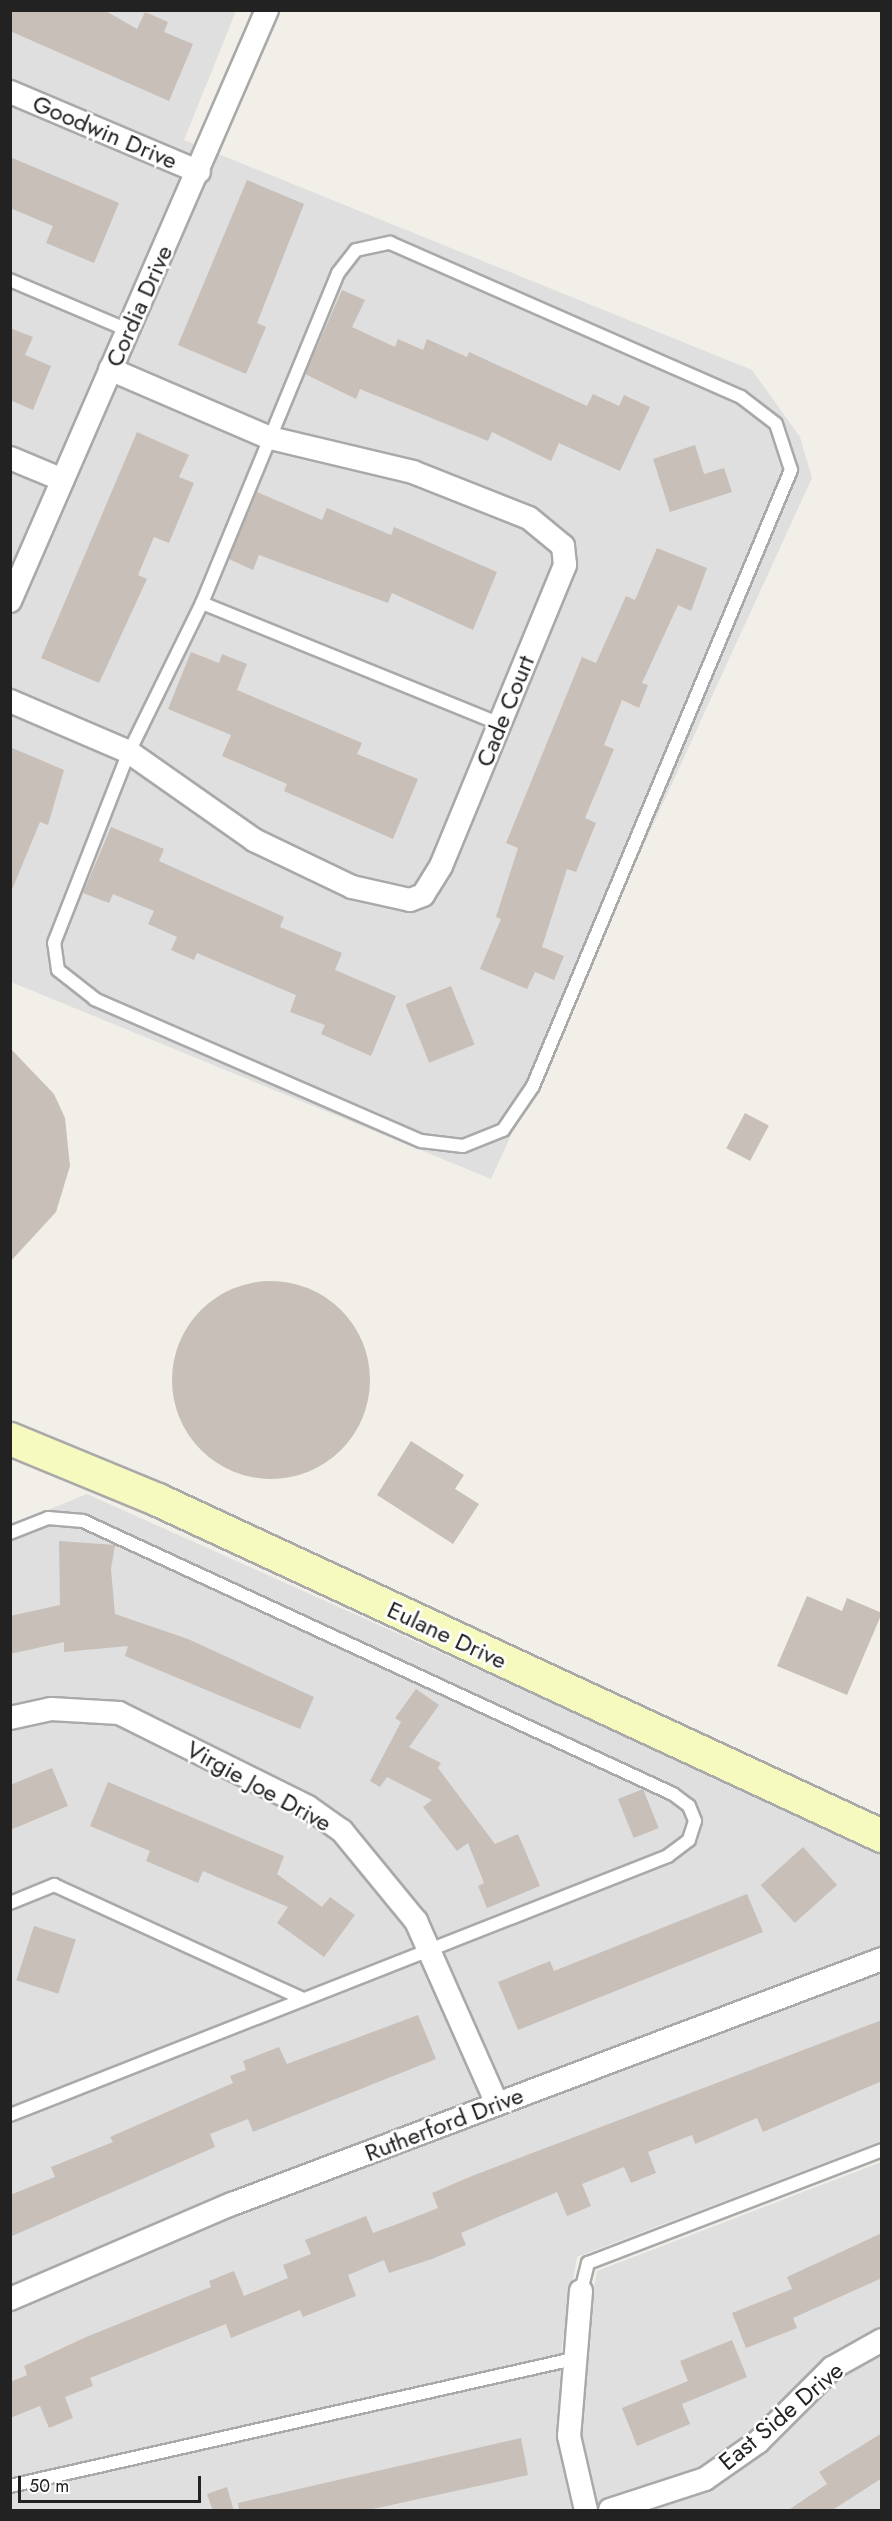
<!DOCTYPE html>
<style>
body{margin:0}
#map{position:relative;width:892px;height:2521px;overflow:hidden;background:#f2efe9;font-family:Jost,sans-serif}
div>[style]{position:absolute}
.residential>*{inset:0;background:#e0dfdf}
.building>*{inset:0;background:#c7bfb8;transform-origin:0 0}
.round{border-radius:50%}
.roads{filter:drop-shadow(2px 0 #a9a9a9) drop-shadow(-2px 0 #a9a9a9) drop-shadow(0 2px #a9a9a9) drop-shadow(0 -2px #a9a9a9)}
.lane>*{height:12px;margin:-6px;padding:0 6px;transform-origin:6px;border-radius:6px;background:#fff}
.street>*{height:22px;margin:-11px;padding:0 11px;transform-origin:11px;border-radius:11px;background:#fff}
.secondary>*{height:32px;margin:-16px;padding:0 16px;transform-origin:16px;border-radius:16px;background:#f7fabf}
span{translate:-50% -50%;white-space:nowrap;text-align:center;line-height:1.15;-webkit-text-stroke:5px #fff;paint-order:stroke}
.street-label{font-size:24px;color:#222}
.frame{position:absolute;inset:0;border:12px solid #222;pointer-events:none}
.scale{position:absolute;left:18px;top:2476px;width:183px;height:27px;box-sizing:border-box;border:3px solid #222;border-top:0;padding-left:8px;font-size:18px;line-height:21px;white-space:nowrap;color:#222;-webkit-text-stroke:4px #fff;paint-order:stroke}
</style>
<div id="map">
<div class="residential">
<div style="clip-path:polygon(10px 11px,236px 11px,184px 140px,752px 370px,800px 437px,812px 478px,491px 1179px,11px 982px)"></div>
<div style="clip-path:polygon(87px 1494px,881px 1850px,881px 2141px,577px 2257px,561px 2352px,583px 2345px,597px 2271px,881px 2162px,881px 2510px,11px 2510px,11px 1525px)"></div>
</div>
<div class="building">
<div style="clip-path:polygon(10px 10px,104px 10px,137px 29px,145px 12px,168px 22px,164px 32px,193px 44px,169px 101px,10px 31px)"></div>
<div style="clip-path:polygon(10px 157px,119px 203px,94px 263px,46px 243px,53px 226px,10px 208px)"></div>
<div style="clip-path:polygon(247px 180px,304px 204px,257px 323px,266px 327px,246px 374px,178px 345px)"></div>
<div style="clip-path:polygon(342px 290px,365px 300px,352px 327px,395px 347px,398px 339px,423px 350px,427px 339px,467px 357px,469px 352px,587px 406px,593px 394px,619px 406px,624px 395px,650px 407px,620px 471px,559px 443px,551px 461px,492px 432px,488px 441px,360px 389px,356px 399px,305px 374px)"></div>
<div style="clip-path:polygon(10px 328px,33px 337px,25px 355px,51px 366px,33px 410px,10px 400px)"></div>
<div style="clip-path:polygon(137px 432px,189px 455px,179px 477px,194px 483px,169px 543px,154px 537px,138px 575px,147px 579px,99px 683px,41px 658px)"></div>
<div style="clip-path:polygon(695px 445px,704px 474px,724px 468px,732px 492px,670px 512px,653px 459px)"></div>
<div style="clip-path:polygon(257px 492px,322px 520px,327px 508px,391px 535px,394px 527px,497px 572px,473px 630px,392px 593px,388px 603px,259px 555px,253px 570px,229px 559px)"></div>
<div style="clip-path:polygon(657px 548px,707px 568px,691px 611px,678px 605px,642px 683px,648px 685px,639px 708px,622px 700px,604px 745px,614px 749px,585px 818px,596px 823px,576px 872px,567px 869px,542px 947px,564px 956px,554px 980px,535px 972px,527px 989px,480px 969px,501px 919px,496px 917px,518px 848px,506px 843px,582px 657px,596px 663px,626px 596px,635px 600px)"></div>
<div style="clip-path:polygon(191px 652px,219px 663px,222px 654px,247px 664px,237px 690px,362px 743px,357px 754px,418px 779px,393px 839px,284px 791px,287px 784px,222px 756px,231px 735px,168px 709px)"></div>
<div style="clip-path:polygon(10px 747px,64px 770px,48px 825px,40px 822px,11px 892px)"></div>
<div style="clip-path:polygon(111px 827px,164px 849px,159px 861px,284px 917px,280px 927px,342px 953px,335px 970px,396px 996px,371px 1056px,321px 1034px,325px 1025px,290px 1012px,296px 995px,197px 953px,194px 960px,171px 950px,177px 937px,148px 924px,154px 911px,113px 894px,109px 903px,83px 893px)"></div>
<div style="left:451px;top:986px;width:63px;height:49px;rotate:68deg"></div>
<div style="clip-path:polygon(10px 1048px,54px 1094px,65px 1118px,70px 1166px,56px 1212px,10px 1262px)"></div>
<div style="left:745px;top:1113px;width:27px;height:40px;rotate:28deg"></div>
<div class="round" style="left:172px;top:1281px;width:198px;height:198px"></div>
<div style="clip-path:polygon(411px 1441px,464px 1475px,455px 1489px,479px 1504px,453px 1544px,377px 1495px)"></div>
<div style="clip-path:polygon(59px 1541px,115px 1545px,111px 1569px,115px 1614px,188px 1639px,314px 1697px,300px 1729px,125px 1656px,128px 1646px,64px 1652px,64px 1642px,10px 1654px,10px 1616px,60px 1605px)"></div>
<div style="clip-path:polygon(807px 1596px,842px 1611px,847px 1598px,882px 1613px,847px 1695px,777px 1666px)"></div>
<div style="clip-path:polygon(416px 1689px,439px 1705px,409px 1747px,441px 1763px,438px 1768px,495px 1844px,518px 1834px,540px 1886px,487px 1908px,478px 1886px,484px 1883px,468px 1843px,457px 1851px,423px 1807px,432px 1800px,387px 1777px,380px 1787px,370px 1781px,401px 1722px,395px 1718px)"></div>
<div style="clip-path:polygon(52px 1768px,68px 1806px,10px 1830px,10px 1785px)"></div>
<div style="clip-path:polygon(108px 1782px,284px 1856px,277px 1874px,322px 1907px,330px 1897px,355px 1915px,324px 1957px,277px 1923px,288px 1907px,203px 1871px,198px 1883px,146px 1861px,150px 1851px,90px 1826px)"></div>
<div style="left:643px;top:1789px;width:42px;height:27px;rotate:68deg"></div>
<div style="left:803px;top:1847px;width:51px;height:57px;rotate:48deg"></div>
<div style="clip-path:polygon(747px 1894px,763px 1932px,518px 2030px,498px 1982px,550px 1961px,554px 1971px)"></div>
<div style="left:34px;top:1926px;width:44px;height:57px;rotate:18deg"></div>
<div style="clip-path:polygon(418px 2015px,436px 2059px,253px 2132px,248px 2119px,210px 2134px,215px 2147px,10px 2237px,10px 2195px,55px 2177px,51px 2167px,113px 2142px,110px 2137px,233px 2083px,230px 2076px,246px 2070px,243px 2061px,279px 2047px,287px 2064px)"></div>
<div style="clip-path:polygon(882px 2020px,882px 2081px,763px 2132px,757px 2118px,695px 2144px,692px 2135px,648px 2152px,656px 2173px,631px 2183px,624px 2167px,582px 2184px,591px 2206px,567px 2216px,557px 2192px,461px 2233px,466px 2245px,432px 2259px,389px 2273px,384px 2260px,348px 2275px,356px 2296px,303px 2317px,300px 2310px,231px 2338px,226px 2324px,90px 2378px,93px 2386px,65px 2397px,73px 2418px,49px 2428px,40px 2406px,10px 2418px,10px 2382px,27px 2375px,24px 2366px,86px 2337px,211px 2287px,209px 2281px,234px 2271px,244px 2296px,288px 2278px,283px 2265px,311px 2254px,305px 2240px,366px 2216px,373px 2233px,400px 2223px,438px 2208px,432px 2193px,472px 2176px)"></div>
<div style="clip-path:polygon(882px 2233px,882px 2278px,793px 2318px,797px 2328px,746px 2348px,732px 2313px,792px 2289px,787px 2277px)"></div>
<div style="clip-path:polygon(732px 2340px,747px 2377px,682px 2404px,690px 2424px,637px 2446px,622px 2408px,688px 2381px,680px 2361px)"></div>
<div style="clip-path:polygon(882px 2433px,882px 2478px,831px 2511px,787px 2511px,827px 2484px,819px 2472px)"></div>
<div style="clip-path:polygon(521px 2438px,528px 2475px,364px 2511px,239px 2511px,238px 2503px)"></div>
<div style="clip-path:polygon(227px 2487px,234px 2511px,213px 2511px,207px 2494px)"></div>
</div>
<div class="roads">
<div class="lane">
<div style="left:390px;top:243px;width:383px;rotate:23.7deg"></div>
<div style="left:741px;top:397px;width:44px;rotate:37.6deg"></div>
<div style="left:776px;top:424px;width:48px;rotate:71.9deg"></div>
<div style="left:791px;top:470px;width:668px;rotate:112.73deg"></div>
<div style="left:533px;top:1086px;width:53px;rotate:124.3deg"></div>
<div style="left:503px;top:1130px;width:43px;rotate:158.2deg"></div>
<div style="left:463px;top:1146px;width:42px;rotate:-173.2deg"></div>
<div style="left:421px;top:1141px;width:356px;rotate:-156.5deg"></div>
<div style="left:95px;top:999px;width:47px;rotate:-141.9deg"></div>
<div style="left:58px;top:970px;width:27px;rotate:-98deg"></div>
<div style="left:54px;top:943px;width:205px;rotate:-68.6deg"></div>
<div style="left:129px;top:752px;width:166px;rotate:-63.9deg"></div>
<div style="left:202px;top:603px;width:357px;rotate:-67.6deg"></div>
<div style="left:338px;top:273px;width:29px;rotate:-52deg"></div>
<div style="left:356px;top:250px;width:35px;rotate:-12deg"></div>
<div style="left:10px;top:280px;width:128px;rotate:23deg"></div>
<div style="left:202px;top:603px;width:322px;rotate:22.1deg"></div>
<div style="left:10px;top:1533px;width:41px;rotate:-21.5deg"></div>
<div style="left:48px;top:1518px;width:35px;rotate:5deg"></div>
<div style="left:83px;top:1521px;width:650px;rotate:24.83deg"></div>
<div style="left:673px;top:1794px;width:20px;rotate:37deg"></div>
<div style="left:689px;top:1806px;width:16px;rotate:68deg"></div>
<div style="left:695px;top:1821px;width:20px;rotate:108deg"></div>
<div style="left:689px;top:1840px;width:26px;rotate:143deg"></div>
<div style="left:668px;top:1856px;width:707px;rotate:158.51deg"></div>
<div style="left:10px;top:1903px;width:48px;rotate:-22.2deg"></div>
<div style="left:54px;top:1885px;width:274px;rotate:24.6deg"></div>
<div style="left:581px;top:2291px;width:29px;rotate:-76deg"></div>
<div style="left:588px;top:2263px;width:315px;rotate:-21deg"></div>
<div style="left:10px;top:2486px;width:577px;rotate:-12.71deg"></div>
</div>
<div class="street">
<div style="left:10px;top:92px;width:205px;rotate:22.9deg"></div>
<div style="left:10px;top:458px;width:57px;rotate:22.5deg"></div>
<div style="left:10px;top:601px;width:644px;rotate:-66.5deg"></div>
<div style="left:10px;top:701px;width:129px;rotate:23.2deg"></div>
<div style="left:129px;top:752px;width:153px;rotate:35.1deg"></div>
<div style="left:254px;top:840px;width:109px;rotate:25.6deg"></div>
<div style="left:352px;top:887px;width:59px;rotate:12.6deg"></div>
<div style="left:410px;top:900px;width:14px;rotate:-21deg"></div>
<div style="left:423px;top:895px;width:34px;rotate:-58deg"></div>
<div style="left:441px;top:866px;width:326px;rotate:-67.6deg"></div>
<div style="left:565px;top:565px;width:19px;rotate:-96deg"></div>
<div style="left:563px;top:546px;width:44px;rotate:-140.5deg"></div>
<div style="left:529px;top:518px;width:125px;rotate:-158.4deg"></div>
<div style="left:413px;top:472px;width:147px;rotate:-166.6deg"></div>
<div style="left:270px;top:438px;width:174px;rotate:-156.7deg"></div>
<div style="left:10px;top:1718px;width:42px;rotate:-12.4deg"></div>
<div style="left:51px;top:1709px;width:68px;rotate:3.4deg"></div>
<div style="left:119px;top:1713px;width:211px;rotate:26.4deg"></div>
<div style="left:308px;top:1807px;width:42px;rotate:35.2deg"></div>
<div style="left:342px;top:1831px;width:117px;rotate:50.6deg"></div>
<div style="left:416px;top:1921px;width:200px;rotate:66.1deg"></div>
<div style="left:581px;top:2291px;width:145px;rotate:94.7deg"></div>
<div style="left:569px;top:2436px;width:76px;rotate:77.1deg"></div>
<div style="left:10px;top:2299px;width:241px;rotate:-23.2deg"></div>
<div style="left:232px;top:2204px;width:695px;rotate:-20.65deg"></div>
<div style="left:610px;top:2510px;width:100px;rotate:-18.1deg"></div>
<div style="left:705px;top:2479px;width:65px;rotate:-34.9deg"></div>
<div style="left:758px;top:2442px;width:105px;rotate:-45deg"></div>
<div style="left:832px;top:2368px;width:57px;rotate:-29.2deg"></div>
</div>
<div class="secondary">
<div style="left:10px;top:1439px;width:160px;rotate:22.4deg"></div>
<div style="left:158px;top:1500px;width:798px;rotate:24.9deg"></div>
</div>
</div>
<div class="street-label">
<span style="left:105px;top:132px;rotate:23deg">Goodwin Drive</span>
<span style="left:139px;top:306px;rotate:-66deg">Cordia Drive</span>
<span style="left:505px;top:711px;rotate:-68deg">Cade Court</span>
<span style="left:447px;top:1635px;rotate:25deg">Eulane Drive</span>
<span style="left:259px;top:1786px;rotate:29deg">Virgie Joe Drive</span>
<span style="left:444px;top:2124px;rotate:-21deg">Rutherford Drive</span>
<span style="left:781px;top:2416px;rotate:-40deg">East Side Drive</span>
</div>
<div class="frame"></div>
<div class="scale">50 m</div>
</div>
